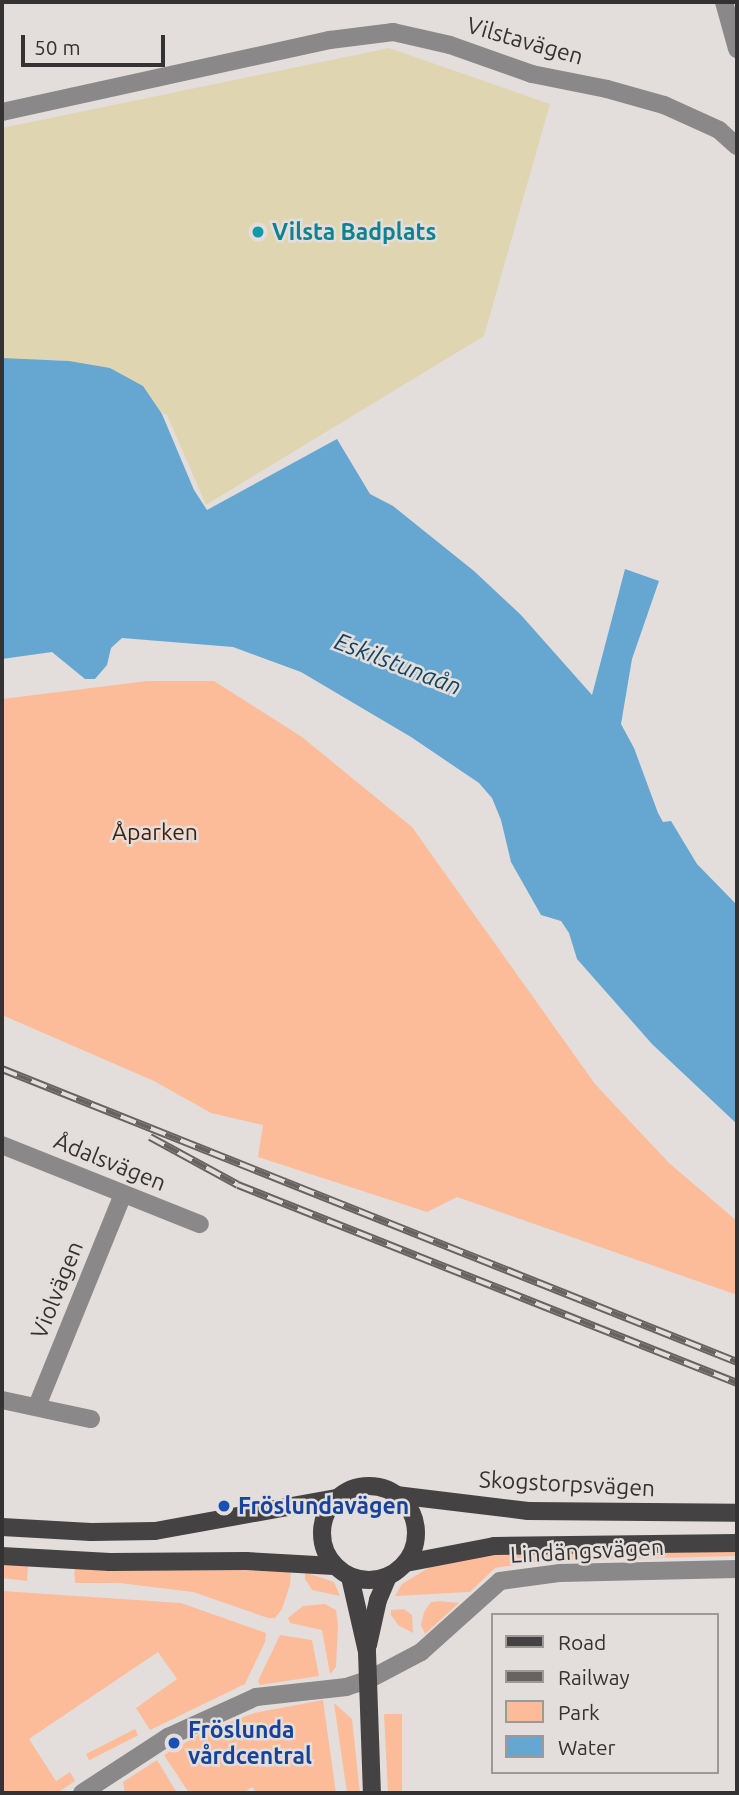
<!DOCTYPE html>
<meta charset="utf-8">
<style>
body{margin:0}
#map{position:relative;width:739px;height:1795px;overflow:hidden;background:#e3dedb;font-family:Ubuntu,sans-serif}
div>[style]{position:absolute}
.green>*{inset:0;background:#fdbc99;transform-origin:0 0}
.sand>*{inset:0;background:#dfd6b1}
.water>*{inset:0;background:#66a7d1}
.minor>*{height:18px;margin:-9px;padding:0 9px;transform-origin:9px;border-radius:9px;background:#8a8888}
.major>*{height:18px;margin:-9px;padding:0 9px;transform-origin:9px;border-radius:9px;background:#454243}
.major>.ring{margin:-9px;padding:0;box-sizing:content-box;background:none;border:18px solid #454243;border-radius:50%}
.rail>*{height:8px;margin-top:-4px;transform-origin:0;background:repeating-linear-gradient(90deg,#e3dedb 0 16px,#666362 0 32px);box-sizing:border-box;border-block:2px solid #666362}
.dots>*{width:19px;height:19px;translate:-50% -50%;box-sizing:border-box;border:4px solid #e3dedb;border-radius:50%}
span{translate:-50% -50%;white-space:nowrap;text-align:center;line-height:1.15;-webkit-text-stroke:5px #e3dedb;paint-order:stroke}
.street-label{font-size:23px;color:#343232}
.culture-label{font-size:23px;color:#0d838f;font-weight:700}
.left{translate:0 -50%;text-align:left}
.park-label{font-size:23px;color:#471e04}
.transit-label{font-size:23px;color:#164399;font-weight:700}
.water-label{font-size:24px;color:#124562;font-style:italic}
.frame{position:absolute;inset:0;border:4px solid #343232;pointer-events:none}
.legend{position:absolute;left:491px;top:1613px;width:228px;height:161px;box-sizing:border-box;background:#e3dedb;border:2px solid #9d9997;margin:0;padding:9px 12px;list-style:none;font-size:21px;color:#343232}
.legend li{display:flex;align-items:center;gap:14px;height:35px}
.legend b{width:35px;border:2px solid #9d9997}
.scale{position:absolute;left:21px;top:35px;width:144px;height:32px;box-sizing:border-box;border:4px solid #343232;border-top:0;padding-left:9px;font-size:21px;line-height:24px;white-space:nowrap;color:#343232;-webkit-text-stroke:5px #e3dedb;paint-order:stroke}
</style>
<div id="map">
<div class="green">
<div style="clip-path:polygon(147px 681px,214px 681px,302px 737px,412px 827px,595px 1084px,669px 1163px,737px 1221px,737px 1295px,457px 1197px,427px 1212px,258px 1157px,263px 1125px,211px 1113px,154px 1081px,2px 1015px,2px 699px)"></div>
<div style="clip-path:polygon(737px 1551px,737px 1556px,544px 1561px,495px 1568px,470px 1592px,395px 1596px,402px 1584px,433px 1565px,493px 1553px)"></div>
<div style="clip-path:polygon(2px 1565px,28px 1565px,27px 1581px,2px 1578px)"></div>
<div style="clip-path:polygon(74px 1565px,291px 1569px,290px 1585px,282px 1609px,275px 1618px,268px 1618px,193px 1592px,119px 1583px,75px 1583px)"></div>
<div style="clip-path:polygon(305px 1572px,334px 1582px,340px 1596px,312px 1590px,305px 1579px)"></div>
<div style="clip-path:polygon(2px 1591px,181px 1603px,266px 1633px,265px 1642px,245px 1684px,150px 1730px,136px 1708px,177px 1679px,158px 1652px,29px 1739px,56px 1781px,70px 1772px,75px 1781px,57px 1793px,2px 1793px)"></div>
<div style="clip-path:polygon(439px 1601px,459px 1603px,425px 1634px,421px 1625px,424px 1612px,431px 1602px)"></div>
<div style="clip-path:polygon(325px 1604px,336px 1610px,338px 1625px,336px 1667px,330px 1674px,322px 1630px,290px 1623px,288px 1618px,303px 1606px)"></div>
<div style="clip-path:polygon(404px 1609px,412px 1615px,413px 1633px,398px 1625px,391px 1615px,391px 1610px)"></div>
<div style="clip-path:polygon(280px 1635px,312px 1640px,319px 1676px,260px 1685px,258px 1681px)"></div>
<div style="clip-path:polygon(323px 1700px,336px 1793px,257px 1793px,252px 1787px,243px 1793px,189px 1793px,164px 1755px,205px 1731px,254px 1713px)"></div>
<div style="clip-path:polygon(334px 1703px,352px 1719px,360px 1793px,347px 1793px)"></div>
<div style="clip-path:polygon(384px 1714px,402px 1714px,402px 1793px,388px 1793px)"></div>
<div style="left:135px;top:1729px;width:7px;height:55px;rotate:63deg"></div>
<div style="clip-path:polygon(157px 1760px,177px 1793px,125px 1793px,123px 1782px)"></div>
</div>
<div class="sand">
<div style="clip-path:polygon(389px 48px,550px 104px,484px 336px,206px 505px,167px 415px,60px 360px,2px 362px,2px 128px)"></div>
</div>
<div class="water">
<div style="clip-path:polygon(2px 358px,69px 361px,110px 368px,143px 386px,162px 414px,194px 490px,207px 510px,337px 439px,370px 494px,393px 506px,474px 571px,521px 615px,592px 695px,625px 569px,659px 581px,632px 659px,621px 724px,634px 748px,658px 813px,663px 822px,671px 821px,697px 864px,737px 905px,737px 1124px,652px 1044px,577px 959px,569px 933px,561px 921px,541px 915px,511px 862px,501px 820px,492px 798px,479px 783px,411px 737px,301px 672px,233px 647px,122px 638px,111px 648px,107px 665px,95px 679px,85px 679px,52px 652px,2px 659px)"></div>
</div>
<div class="minor">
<div style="left:724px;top:2px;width:49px;rotate:74.5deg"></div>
<div style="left:2px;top:112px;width:336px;rotate:-12.4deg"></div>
<div style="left:330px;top:40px;width:64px;rotate:-7.2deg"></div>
<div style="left:393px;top:32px;width:58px;rotate:12.8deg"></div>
<div style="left:450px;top:45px;width:87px;rotate:19.5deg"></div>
<div style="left:532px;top:74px;width:76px;rotate:11.3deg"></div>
<div style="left:607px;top:89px;width:59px;rotate:15.7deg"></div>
<div style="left:664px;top:105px;width:60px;rotate:24.4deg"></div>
<div style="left:719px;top:130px;width:24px;rotate:42deg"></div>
<div style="left:2px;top:1145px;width:213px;rotate:21.8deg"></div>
<div style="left:2px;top:1400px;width:91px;rotate:12.1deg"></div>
<div style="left:37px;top:1406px;width:229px;rotate:-67.9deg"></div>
<div style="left:82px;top:1793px;width:103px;rotate:-33.1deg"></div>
<div style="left:168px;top:1737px;width:97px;rotate:-24.4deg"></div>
<div style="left:256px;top:1697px;width:91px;rotate:-6.3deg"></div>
<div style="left:346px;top:1687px;width:23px;rotate:-18deg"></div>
<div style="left:368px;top:1680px;width:60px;rotate:-27.8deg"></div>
<div style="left:421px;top:1652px;width:106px;rotate:-41.9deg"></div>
<div style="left:500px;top:1581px;width:61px;rotate:-7.6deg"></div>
<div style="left:560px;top:1573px;width:177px;rotate:-1.3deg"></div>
</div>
<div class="major">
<div class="ring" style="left:322px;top:1486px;width:76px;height:76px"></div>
<div style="left:396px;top:1495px;width:133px;rotate:6.9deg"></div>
<div style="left:528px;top:1511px;width:209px;rotate:0.5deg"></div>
<div style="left:2px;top:1527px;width:89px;rotate:3.2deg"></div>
<div style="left:91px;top:1532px;width:64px;rotate:-0.9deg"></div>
<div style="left:155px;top:1531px;width:184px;rotate:-10.3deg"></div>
<div style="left:2px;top:1556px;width:108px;rotate:3.2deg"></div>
<div style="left:110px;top:1562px;width:136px;rotate:-0.4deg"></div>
<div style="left:246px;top:1561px;width:88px;rotate:3.3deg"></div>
<div style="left:406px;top:1563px;width:90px;rotate:-10.9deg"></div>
<div style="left:494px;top:1546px;width:243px;rotate:-0.7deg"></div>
<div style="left:350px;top:1577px;width:77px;rotate:77.2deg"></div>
<div style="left:367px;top:1652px;width:141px;rotate:88deg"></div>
<div style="left:368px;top:1645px;width:46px;rotate:-77.5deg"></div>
<div style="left:378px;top:1600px;width:26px;rotate:-67deg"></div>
</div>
<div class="rail">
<div style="left:2px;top:1069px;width:791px;rotate:21.73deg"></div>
<div style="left:150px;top:1137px;width:100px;rotate:28.6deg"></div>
<div style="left:238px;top:1185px;width:537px;rotate:21.64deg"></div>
</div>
<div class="dots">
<div style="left:258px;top:232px;background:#0f9aa8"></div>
<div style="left:224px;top:1506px;background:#1a4fb4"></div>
<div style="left:174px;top:1743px;background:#1a4fb4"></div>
</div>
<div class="street-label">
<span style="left:525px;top:41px;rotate:16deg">Vilstavägen</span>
<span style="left:110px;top:1162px;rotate:22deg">Ådalsvägen</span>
<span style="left:57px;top:1290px;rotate:-68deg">Violvägen</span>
<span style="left:567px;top:1484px;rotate:3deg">Skogstorpsvägen</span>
<span style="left:587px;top:1551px;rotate:-3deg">Lindängsvägen</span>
</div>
<div class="culture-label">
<span class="left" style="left:272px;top:232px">Vilsta Badplats</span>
</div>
<div class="park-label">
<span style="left:155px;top:832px">Åparken</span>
</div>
<div class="transit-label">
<span class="left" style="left:238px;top:1506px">Fröslundavägen</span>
<span class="left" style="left:188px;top:1743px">Fröslunda<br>vårdcentral</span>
</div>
<div class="water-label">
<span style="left:398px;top:664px;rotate:21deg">Eskilstunaån</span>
</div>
<div class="frame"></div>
<ul class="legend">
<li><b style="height:9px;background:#454243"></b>Road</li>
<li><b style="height:9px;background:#666362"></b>Railway</li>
<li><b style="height:19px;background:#fdbc99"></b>Park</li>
<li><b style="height:19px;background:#66a7d1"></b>Water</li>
</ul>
<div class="scale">50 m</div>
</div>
